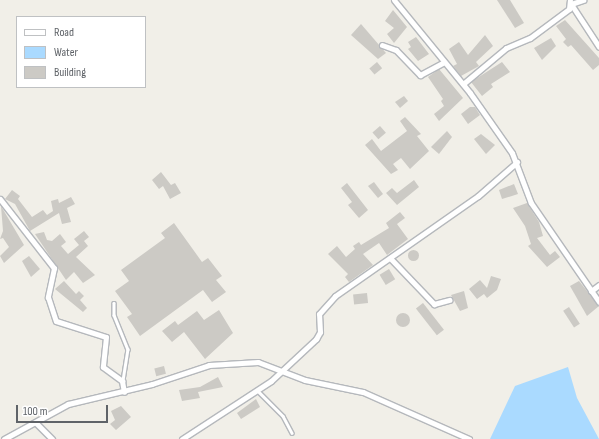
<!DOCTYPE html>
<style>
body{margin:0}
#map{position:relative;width:599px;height:439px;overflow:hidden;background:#f1efe8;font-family:"Sofia Sans Condensed",sans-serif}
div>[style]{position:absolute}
.water>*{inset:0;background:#aadaff}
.building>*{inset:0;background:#cccac5;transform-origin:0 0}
.round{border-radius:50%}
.roads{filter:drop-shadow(1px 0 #b5b8bc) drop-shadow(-1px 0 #b5b8bc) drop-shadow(0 1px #b5b8bc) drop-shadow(0 -1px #b5b8bc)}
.service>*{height:2.5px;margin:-1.25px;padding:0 1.25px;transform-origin:1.25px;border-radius:1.25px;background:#fff}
.minor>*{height:5px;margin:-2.5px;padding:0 2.5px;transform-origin:2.5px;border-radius:2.5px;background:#fff}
span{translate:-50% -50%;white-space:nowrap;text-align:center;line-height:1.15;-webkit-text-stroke:3.5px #fff;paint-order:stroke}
.legend{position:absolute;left:16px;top:16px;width:130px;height:72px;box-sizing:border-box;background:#fff;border:1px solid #bfc1c3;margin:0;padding:5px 7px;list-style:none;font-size:12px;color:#5f6368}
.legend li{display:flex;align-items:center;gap:8px;height:20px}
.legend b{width:20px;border:1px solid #bfc1c3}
.scale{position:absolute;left:16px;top:405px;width:92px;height:18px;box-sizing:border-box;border:2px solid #5f6368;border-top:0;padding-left:5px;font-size:12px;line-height:14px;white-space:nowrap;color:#5f6368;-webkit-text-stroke:3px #fff;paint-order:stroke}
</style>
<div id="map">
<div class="water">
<div style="clip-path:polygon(568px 367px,577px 398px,599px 439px,490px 439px,515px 386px)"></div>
</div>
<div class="building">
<div style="clip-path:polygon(497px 0,510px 0,524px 23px,515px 28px)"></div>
<div style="clip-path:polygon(393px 10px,407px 27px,394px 43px,387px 34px,394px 28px,385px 21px)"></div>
<div style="clip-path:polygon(565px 20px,599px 58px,599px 65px,593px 70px,571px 45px,568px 47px,563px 42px,566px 39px,556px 26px)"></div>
<div style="clip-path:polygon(361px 24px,386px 53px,378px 59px,351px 35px)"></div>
<div style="clip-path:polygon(485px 35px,493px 46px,476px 62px,479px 66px,461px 76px,453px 66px,457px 64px,449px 49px,459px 42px,468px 55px)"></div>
<div style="clip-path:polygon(416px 37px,429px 54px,418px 61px,408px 49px,411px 47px,408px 42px)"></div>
<div style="clip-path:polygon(551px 38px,556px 46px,542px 60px,534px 48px)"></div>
<div style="left:377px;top:62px;width:8px;height:10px;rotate:50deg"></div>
<div style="clip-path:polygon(502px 62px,510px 72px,491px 84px,493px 87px,482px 96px,471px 82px)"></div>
<div style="clip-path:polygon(439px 69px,463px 98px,439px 121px,434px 114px,444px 106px,441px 101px,443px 99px,428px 77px)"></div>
<div style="clip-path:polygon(404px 96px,408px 101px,400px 108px,395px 102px)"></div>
<div style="clip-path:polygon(470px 107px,475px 107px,480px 115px,468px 124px,461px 114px)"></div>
<div style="clip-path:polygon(405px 117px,421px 134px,417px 136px,429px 151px,410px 169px,401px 158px,393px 164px,398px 170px,391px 174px,365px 145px,372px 139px,381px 151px,407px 131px,400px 121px)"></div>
<div style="left:380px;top:126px;width:9px;height:10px;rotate:49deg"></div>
<div style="clip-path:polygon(447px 131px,452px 137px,439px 154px,431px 147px)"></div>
<div style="clip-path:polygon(481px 134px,495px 145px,486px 154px,474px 139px)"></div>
<div style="clip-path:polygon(161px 172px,171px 185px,175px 183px,181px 193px,170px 199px,163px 186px,159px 189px,152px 180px)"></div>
<div style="clip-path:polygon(414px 180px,419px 187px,397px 205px,386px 193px,392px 188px,397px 193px)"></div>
<div style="clip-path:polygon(374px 182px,383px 194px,378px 198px,368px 186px)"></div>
<div style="clip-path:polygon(347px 183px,368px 210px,359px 218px,348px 205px,352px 202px,341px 188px)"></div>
<div style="clip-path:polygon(514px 184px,518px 194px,502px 199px,499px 190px)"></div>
<div style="clip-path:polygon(12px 190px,20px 196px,18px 199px,32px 217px,43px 210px,47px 215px,53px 211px,51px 201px,58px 199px,59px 203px,71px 197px,75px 204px,67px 208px,71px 222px,62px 224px,59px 213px,30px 231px,15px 204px,5px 199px)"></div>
<div style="clip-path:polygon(527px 203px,539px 222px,543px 236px,537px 238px,550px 255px,555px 251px,560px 257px,547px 267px,528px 246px,531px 244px,525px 226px,513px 208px)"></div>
<div style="clip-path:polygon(1px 206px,24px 245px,4px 263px,0 256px,9px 247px,3px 238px,0 239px,3px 231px)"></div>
<div style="clip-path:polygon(400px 212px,405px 218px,397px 224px,408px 239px,387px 255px,379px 243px,363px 254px,373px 265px,349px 282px,345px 277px,348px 274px,328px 254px,337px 246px,346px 257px,355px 249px,353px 246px,359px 242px,361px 245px,389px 228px,386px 223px)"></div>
<div style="clip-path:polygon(174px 223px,202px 262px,208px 258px,222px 276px,216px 280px,226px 292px,212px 302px,203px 290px,140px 336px,127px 317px,132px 314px,115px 291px,129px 281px,121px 270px,165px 238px,161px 233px)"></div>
<div style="clip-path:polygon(84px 231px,89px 237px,84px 241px,88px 246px,76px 257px,95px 275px,83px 283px,74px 272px,66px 280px,35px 234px,44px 232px,47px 240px,52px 241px,60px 234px,66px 242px,61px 246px,68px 254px,79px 245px,74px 239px)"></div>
<div class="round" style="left:407.5px;top:249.5px;width:11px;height:11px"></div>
<div style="clip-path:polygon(29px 256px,40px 269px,31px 277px,22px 261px)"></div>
<div style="left:389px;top:269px;width:12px;height:11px;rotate:59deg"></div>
<div style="clip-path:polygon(491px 276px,501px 279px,497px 290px,487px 298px,484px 294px,477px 299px,469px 289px,480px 280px,487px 288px)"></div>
<div style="clip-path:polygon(64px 281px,76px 294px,79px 291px,84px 296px,80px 300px,87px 308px,83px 312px,55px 289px)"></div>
<div style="clip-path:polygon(579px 281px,599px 306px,587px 316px,570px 286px)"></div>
<div style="clip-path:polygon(464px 291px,468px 308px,460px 311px,451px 295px)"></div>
<div style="left:367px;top:293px;width:10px;height:14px;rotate:84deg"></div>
<div style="left:423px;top:303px;width:34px;height:9px;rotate:52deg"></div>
<div style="left:569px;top:307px;width:20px;height:7px;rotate:57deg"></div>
<div style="clip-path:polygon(219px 310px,233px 333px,205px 359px,184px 332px,172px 342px,162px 331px,175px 321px,178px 325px,197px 311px,204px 320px)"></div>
<div class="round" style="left:396px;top:313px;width:14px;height:14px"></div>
<div style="left:164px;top:366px;width:8px;height:10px;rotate:76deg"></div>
<div style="clip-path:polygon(218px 377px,223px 387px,198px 392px,200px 398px,182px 401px,179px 390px,200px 387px)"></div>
<div style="clip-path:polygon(256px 399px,260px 407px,241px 419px,237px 413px)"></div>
<div style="clip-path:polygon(121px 406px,131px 417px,116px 430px,110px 424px,115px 420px,111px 411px)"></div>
</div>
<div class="roads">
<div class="service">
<div style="left:114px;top:303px;width:12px;rotate:90deg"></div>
<div style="left:114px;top:315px;width:37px;rotate:68deg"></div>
<div style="left:128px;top:349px;width:31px;rotate:99deg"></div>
<div style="left:258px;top:391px;width:35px;rotate:45deg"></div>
<div style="left:283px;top:416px;width:19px;rotate:62deg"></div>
</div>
<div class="minor">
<div style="left:394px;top:0;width:120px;rotate:50.7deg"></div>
<div style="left:470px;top:93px;width:73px;rotate:55deg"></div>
<div style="left:512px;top:153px;width:53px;rotate:69.2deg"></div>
<div style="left:531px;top:203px;width:120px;rotate:55.5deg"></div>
<div style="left:571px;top:4px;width:51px;rotate:56.9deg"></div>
<div style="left:571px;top:4px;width:13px;rotate:-18deg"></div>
<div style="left:382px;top:45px;width:15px;rotate:20deg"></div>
<div style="left:396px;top:50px;width:35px;rotate:46deg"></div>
<div style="left:420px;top:75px;width:27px;rotate:-28deg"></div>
<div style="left:463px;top:84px;width:56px;rotate:-39.9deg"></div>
<div style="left:506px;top:48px;width:26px;rotate:-23deg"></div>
<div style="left:530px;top:38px;width:49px;rotate:-36.6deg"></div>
<div style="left:569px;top:9px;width:9px;rotate:-84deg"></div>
<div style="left:0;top:199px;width:88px;rotate:52deg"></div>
<div style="left:54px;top:268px;width:30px;rotate:102deg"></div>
<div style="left:48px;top:297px;width:25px;rotate:72deg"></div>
<div style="left:56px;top:321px;width:52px;rotate:17.7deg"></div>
<div style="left:106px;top:337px;width:30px;rotate:96deg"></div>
<div style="left:103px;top:367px;width:24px;rotate:36deg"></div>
<div style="left:122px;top:381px;width:11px;rotate:80deg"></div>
<div style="left:390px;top:258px;width:64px;rotate:46.3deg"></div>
<div style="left:434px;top:304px;width:16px;rotate:-15deg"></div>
<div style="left:591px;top:291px;width:10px;rotate:-37deg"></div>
<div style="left:36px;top:423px;width:23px;rotate:45deg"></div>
<div style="left:4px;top:439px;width:73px;rotate:-28.7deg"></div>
<div style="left:68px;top:404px;width:86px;rotate:-13.4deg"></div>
<div style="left:152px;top:384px;width:60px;rotate:-18.4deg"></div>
<div style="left:209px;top:365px;width:49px;rotate:-3.5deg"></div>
<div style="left:258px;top:362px;width:50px;rotate:21deg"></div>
<div style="left:305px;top:380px;width:59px;rotate:11.7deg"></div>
<div style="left:363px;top:392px;width:116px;rotate:23.9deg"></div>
<div style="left:182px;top:439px;width:106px;rotate:-33.1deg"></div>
<div style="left:271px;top:381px;width:62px;rotate:-43deg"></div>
<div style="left:316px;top:339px;width:8px;rotate:-60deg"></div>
<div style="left:320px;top:332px;width:18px;rotate:-93deg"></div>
<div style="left:319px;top:314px;width:24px;rotate:-48deg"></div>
<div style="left:335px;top:296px;width:174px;rotate:-35deg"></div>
<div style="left:478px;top:196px;width:52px;rotate:-41.1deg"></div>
</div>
</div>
<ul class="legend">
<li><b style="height:5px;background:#fff"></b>Road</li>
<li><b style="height:11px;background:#aadaff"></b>Water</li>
<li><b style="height:11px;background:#cccac5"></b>Building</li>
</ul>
<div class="scale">100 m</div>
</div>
